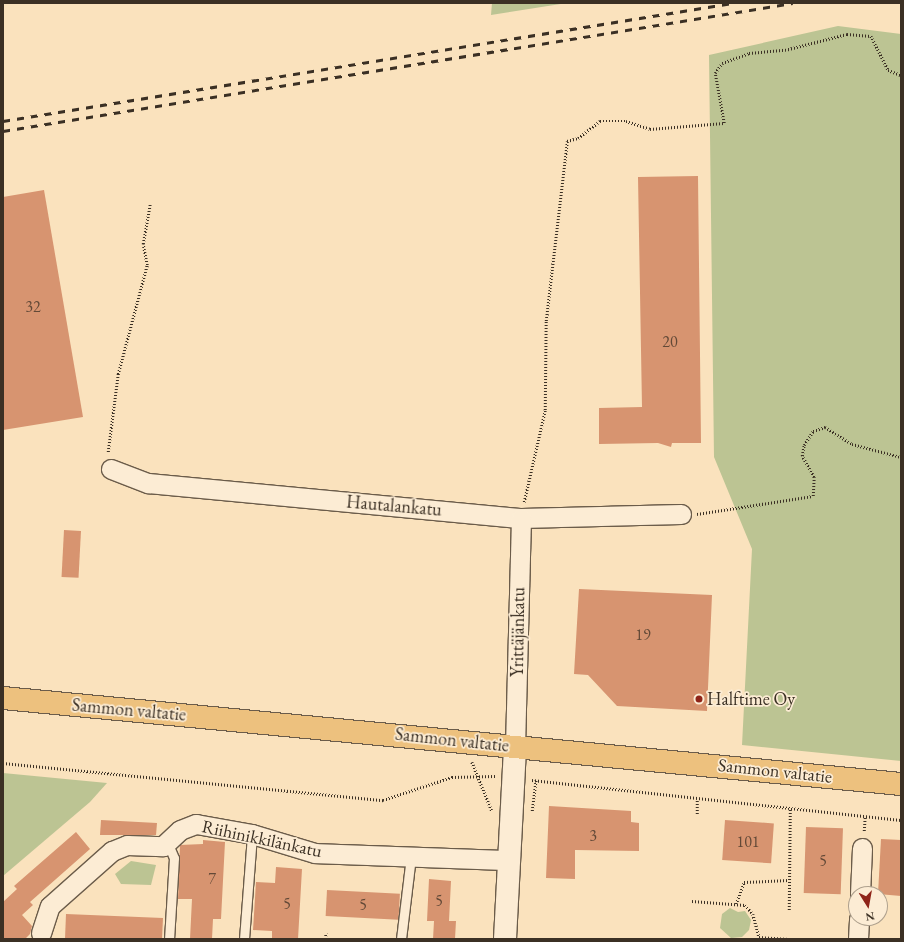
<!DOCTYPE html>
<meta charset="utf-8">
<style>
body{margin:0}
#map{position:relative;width:904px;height:942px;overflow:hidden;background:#fae2bd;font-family:"EB Garamond",serif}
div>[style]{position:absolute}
.green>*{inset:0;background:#bcc493}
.building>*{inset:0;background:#d79470;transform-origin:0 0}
.path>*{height:2.5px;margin-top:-1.25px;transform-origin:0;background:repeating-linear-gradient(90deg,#3b3024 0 1px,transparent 0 3px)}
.roads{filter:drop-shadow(1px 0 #6b5c4a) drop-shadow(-1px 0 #6b5c4a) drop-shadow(0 1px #6b5c4a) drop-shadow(0 -1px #6b5c4a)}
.lane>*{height:9px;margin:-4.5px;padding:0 4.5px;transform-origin:4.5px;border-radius:4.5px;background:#fcecd4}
.street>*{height:19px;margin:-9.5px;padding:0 9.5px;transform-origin:9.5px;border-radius:9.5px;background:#fcecd4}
.secondary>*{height:22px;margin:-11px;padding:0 11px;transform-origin:11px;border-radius:11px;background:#fcecd4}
.primary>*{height:22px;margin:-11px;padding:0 11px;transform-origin:11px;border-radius:11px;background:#edc17e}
.rail>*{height:3px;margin-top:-1.5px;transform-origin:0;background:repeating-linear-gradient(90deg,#3b3024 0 7px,transparent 0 14px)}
.dots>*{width:11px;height:11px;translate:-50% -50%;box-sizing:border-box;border:2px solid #fcecd4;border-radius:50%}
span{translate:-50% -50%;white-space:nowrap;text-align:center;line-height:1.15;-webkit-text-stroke:3.5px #fcecd4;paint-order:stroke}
.number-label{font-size:16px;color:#624937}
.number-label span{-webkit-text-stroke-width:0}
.street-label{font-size:18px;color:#3b3024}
.poi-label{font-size:18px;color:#3b3024}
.left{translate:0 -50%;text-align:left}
.frame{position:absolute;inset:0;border:4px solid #3b3024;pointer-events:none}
.north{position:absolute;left:848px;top:886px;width:40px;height:40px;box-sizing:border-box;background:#fcecd4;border:1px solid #afa18e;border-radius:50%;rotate:169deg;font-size:11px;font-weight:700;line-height:16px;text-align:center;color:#3b3024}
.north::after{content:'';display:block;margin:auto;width:14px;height:18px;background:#8f2418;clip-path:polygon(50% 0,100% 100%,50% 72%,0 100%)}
</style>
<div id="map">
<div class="green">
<div style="clip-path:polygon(492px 3px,567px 3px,491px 15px)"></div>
<div style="clip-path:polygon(838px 26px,901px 34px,901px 761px,742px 745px,752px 549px,714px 457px,709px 55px)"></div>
<div style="clip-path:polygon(3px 773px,107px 783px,90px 802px,3px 876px)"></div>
<div style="clip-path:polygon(131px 861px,156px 865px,151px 885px,121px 884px,115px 874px)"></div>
<div style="clip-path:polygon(730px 908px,738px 912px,745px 911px,751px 920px,749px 930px,742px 937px,731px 938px,720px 928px,722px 914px)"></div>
</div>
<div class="building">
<div style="clip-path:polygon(698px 176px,701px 443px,672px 443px,671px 447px,658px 443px,599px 444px,599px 408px,642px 407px,638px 177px)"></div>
<div style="clip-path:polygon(44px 190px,83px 417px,3px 430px,3px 197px)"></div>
<div style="left:64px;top:530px;width:17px;height:47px;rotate:3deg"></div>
<div style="clip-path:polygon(579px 589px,712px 595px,707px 711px,617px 706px,588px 675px,574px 674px)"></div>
<div style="clip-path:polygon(549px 806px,631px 811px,631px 822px,639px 823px,639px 851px,575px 850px,575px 879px,546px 878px)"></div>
<div style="clip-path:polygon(101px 820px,157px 823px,156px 835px,100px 835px)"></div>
<div style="left:725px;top:820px;width:49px;height:40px;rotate:4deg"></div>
<div style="left:806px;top:827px;width:37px;height:66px;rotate:2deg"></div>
<div style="clip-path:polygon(76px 832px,90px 849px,30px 902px,33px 905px,22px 915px,32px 926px,30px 934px,25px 939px,3px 939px,3px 902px,17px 889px,14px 886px)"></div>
<div style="clip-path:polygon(881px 839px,901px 840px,901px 896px,878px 894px)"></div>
<div style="clip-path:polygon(203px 840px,225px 842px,221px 919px,213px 919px,212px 939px,190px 939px,192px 899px,178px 899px,180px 845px,203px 844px)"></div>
<div style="clip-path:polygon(276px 867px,302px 869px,298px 939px,272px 939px,272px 931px,253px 930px,256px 882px,275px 883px)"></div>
<div style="clip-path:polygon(429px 879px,451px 881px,449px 921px,456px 921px,455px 939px,433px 939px,434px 921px,427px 921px)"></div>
<div style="left:327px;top:890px;width:73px;height:26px;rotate:3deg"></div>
<div style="clip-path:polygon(66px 914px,163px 918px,162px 939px,65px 939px)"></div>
</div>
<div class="path">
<div style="left:108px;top:452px;width:79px;rotate:-82.7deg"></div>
<div style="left:118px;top:374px;width:113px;rotate:-75.1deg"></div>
<div style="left:147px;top:265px;width:21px;rotate:-101deg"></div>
<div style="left:143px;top:244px;width:40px;rotate:-80deg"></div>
<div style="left:524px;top:502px;width:94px;rotate:-77.1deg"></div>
<div style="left:545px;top:410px;width:89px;rotate:-89.4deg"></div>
<div style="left:546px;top:321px;width:181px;rotate:-83.3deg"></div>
<div style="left:567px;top:141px;width:11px;rotate:-15deg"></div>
<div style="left:578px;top:138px;width:28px;rotate:-38deg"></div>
<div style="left:600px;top:121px;width:26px"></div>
<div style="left:626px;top:121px;width:25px;rotate:18deg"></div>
<div style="left:650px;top:129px;width:74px;rotate:-4.6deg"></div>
<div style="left:724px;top:123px;width:51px;rotate:-100.2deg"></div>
<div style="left:715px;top:73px;width:12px;rotate:-55deg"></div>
<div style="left:722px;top:63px;width:29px;rotate:-20deg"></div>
<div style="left:749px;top:53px;width:36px;rotate:-5deg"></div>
<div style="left:785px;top:50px;width:64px;rotate:-14.5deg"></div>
<div style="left:847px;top:34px;width:24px;rotate:5deg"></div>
<div style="left:871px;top:36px;width:38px;rotate:63deg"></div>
<div style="left:888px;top:70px;width:14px;rotate:21deg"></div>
<div style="left:697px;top:514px;width:117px;rotate:-8.8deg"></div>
<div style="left:813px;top:496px;width:19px;rotate:-87deg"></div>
<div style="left:814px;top:477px;width:24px;rotate:-120deg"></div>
<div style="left:802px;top:456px;width:11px;rotate:-80deg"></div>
<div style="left:804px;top:445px;width:17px;rotate:-57deg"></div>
<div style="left:813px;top:431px;width:13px;rotate:-18deg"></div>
<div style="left:825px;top:427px;width:32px;rotate:32deg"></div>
<div style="left:852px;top:444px;width:51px;rotate:14.9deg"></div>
<div style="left:472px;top:762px;width:53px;rotate:67.8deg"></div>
<div style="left:3px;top:763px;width:382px;rotate:5.6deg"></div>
<div style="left:383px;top:800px;width:73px;rotate:-18.4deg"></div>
<div style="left:452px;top:777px;width:43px;rotate:-1.3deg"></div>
<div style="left:532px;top:780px;width:371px;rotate:6.2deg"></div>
<div style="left:532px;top:811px;width:31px;rotate:-83deg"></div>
<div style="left:697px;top:814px;width:14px;rotate:-90deg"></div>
<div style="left:864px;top:831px;width:14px;rotate:-86deg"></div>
<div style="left:692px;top:901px;width:53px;rotate:4.3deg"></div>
<div style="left:745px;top:905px;width:12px;rotate:48deg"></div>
<div style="left:753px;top:914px;width:24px;rotate:75deg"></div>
<div style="left:759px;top:937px;width:30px;rotate:4deg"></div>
<div style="left:736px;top:904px;width:23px;rotate:-70deg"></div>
<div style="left:744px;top:882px;width:45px;rotate:-2.5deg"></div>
<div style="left:789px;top:910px;width:101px;rotate:-89.4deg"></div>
<div style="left:325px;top:939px;width:6px;rotate:-81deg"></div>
</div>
<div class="roads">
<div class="lane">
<div style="left:168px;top:844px;width:15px;rotate:67deg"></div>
<div style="left:174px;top:858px;width:81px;rotate:93.5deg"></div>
<div style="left:244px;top:939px;width:105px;rotate:-85.6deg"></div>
<div style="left:401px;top:939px;width:84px;rotate:-83.1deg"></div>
</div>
<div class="street">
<div style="left:111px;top:469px;width:40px;rotate:21deg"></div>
<div style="left:148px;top:483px;width:375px;rotate:5.4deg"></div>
<div style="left:521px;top:518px;width:160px;rotate:-1.4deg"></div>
<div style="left:515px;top:747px;width:229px;rotate:-88.5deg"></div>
<div style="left:860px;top:894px;width:46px;rotate:-87.5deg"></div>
<div style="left:41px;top:933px;width:28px;rotate:-72deg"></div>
<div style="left:50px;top:906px;width:83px;rotate:-41.6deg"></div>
<div style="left:112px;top:851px;width:16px;rotate:-22deg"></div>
<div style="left:127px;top:845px;width:36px;rotate:2deg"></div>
<div style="left:163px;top:846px;width:23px;rotate:-43deg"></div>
<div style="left:180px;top:830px;width:17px;rotate:-21deg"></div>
<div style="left:196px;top:824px;width:57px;rotate:10.1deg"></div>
<div style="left:252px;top:834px;width:66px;rotate:16.8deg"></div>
<div style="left:315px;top:853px;width:194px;rotate:2.1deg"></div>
<div style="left:858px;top:939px;width:21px;rotate:-87deg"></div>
</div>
<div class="secondary">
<div style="left:505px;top:939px;width:192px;rotate:-87deg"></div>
</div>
<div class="primary">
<div style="left:3px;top:698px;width:902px;rotate:5.47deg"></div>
</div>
</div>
<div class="rail">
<div style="left:3px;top:121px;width:739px;rotate:-9.18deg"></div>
<div style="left:3px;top:131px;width:800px;rotate:-9.2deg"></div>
</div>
<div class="dots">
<div style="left:699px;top:699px;background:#8f2418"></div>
</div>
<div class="number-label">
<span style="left:33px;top:307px">32</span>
<span style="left:670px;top:342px">20</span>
<span style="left:643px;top:635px">19</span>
<span style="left:593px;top:836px">3</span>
<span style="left:748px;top:842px">101</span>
<span style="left:823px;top:861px">5</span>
<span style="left:212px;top:879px">7</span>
<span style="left:439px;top:901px">5</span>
<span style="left:287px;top:904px">5</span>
<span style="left:363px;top:905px">5</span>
</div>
<div class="street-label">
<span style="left:394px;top:506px;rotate:5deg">Hautalankatu</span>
<span style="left:518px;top:632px;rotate:-89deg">Yrittäjänkatu</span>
<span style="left:129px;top:710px;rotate:5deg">Sammon valtatie</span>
<span style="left:452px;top:740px;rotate:6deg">Sammon valtatie</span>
<span style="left:775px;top:771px;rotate:6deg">Sammon valtatie</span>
<span style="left:262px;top:839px;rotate:12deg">Riihinikkilänkatu</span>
</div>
<div class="poi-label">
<span class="left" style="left:707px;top:699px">Halftime Oy</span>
</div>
<div class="frame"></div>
<div class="north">N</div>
</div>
